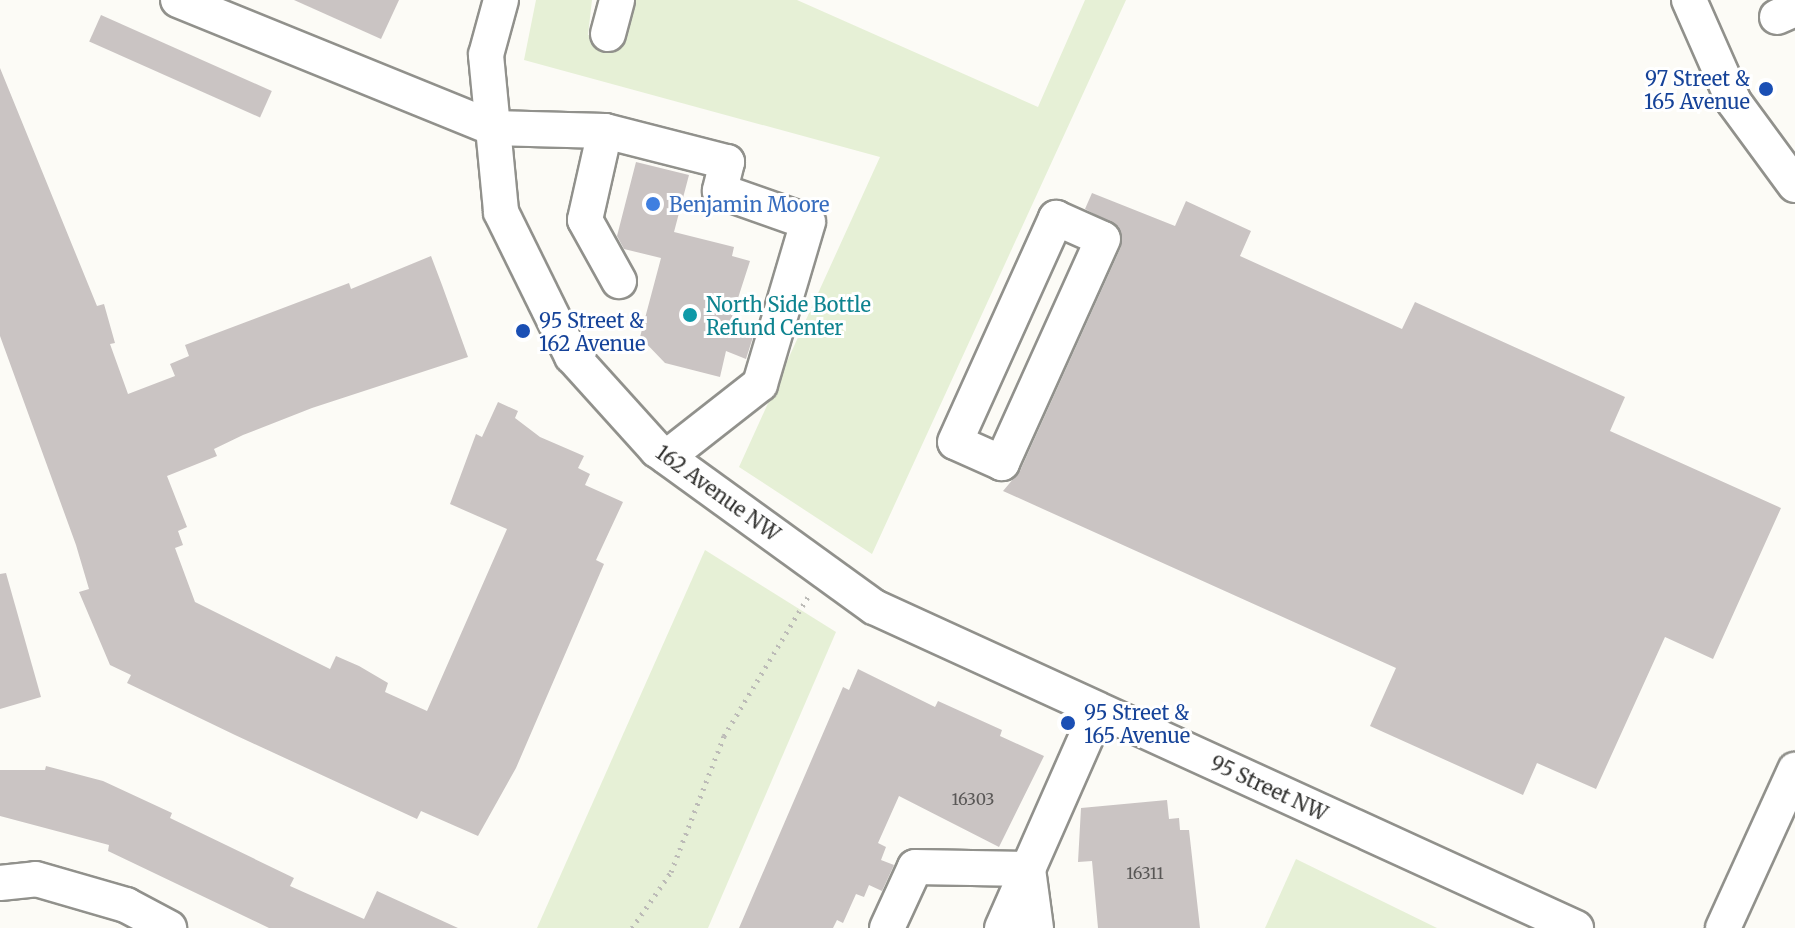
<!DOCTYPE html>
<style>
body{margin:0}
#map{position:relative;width:1795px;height:928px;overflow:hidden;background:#fcfbf6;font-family:Merriweather,serif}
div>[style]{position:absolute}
.green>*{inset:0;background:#e6f0d6}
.building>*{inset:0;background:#cac4c3;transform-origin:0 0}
.path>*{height:5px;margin-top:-2.5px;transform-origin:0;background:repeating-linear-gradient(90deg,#bcbbb7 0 2px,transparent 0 8px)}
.roads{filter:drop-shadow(2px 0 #91918c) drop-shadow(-2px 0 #91918c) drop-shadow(0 2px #91918c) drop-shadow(0 -2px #91918c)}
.minor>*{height:34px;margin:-17px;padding:0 17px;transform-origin:17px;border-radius:17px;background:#fff}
.dots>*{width:22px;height:22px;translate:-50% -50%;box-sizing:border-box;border:4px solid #fff;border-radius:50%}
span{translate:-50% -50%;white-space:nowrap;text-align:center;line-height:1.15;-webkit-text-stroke:6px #fff;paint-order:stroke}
.number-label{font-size:16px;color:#595756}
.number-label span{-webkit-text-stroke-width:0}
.transit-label{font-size:20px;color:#164399}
.right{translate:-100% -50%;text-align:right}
.left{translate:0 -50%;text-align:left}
.shop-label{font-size:20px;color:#366cbe}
.culture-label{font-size:20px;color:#0d838f}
.street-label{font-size:20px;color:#333331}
</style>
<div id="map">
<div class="green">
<div style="clip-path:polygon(536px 0,592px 0,588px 35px,624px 36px,634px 0,797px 0,1038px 107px,1085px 0,1126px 0,872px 554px,739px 467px,880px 157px,524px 60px)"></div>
<div style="clip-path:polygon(705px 550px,836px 632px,708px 928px,537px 928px)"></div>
<div style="clip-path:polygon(1296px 859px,1437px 928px,1265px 928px)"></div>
</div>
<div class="building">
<div style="clip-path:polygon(294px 0,399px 0,381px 39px)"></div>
<div style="left:101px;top:15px;width:187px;height:29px;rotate:24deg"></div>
<div style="clip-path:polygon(0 68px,97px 306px,104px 304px,115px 343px,110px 344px,128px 394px,175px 376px,170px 364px,189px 356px,185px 345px,349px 283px,351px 289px,431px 256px,442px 285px,468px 357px,312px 408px,243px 435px,214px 449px,217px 456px,167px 476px,187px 527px,178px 531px,183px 545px,175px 548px,195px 602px,330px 669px,336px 656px,359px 666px,388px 683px,385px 692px,427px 711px,507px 529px,450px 504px,476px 434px,482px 437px,498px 402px,518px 411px,515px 418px,540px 437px,584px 456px,578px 468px,590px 474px,585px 485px,623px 502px,596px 560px,604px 564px,516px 768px,478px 836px,421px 811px,417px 819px,235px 735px,127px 683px,131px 675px,110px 665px,79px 592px,89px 589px,76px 545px,0 336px)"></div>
<div style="clip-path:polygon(636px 162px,689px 175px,674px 232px,734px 247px,732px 256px,750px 261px,729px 326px,753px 337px,746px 359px,726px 351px,720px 377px,665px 363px,640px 337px,661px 258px,624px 249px,617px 236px)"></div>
<div style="clip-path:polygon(1092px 193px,1175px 226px,1186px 201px,1251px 231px,1240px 256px,1402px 329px,1415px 302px,1625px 397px,1610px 431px,1781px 508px,1713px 659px,1665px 637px,1596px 789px,1537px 763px,1523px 795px,1370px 726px,1396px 668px,1003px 491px,1020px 471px,1121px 247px,1119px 227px,1085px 209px)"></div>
<div style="clip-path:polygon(6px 573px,41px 697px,0 709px,0 574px)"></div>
<div style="clip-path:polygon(858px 669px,935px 707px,938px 701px,1002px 730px,1000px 736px,1044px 756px,999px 847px,899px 796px,878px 843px,886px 847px,881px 860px,894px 865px,882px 891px,869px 885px,864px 897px,856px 894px,843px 923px,837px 920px,833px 928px,739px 928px,843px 687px,849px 690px)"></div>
<div style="clip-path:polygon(46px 766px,103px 781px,172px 813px,170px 818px,294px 878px,290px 886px,364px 919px,377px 891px,458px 928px,269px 928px,108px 851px,109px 845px,0 816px,0 770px,45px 770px)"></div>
<div style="clip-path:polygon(1167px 800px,1169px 819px,1179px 818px,1180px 830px,1189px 830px,1200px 928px,1098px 928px,1092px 861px,1078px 862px,1081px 808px)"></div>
</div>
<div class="path">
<div style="left:632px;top:928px;width:68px;rotate:-55.1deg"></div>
<div style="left:671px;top:872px;width:146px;rotate:-68.7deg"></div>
<div style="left:724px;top:736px;width:165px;rotate:-58.9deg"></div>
</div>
<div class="roads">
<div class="minor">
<div style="left:178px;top:0;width:340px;rotate:22.1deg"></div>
<div style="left:493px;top:128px;width:112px;rotate:1.5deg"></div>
<div style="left:605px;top:131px;width:126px;rotate:14.3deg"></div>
<div style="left:727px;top:162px;width:30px;rotate:104deg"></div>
<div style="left:720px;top:191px;width:93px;rotate:19.4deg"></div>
<div style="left:808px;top:222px;width:169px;rotate:106.5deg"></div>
<div style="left:760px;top:384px;width:118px;rotate:141.9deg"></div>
<div style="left:501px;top:0;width:57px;rotate:105.3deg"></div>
<div style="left:486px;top:55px;width:158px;rotate:84.5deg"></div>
<div style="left:501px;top:212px;width:161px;rotate:63.8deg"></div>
<div style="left:572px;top:356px;width:127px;rotate:47.9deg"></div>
<div style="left:657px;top:450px;width:268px;rotate:35.9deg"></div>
<div style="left:874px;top:607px;width:772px;rotate:24.57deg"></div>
<div style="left:1689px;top:0;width:111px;rotate:66.2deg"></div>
<div style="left:1734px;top:102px;width:103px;rotate:53.7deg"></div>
<div style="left:1777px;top:17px;width:20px;rotate:-24deg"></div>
<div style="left:608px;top:34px;width:35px;rotate:-75deg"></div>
<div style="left:605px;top:131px;width:91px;rotate:102.7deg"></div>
<div style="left:585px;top:220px;width:70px;rotate:60.9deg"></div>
<div style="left:1056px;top:218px;width:51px;rotate:24.1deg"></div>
<div style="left:1103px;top:239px;width:246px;rotate:114.3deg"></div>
<div style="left:1002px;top:463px;width:51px;rotate:-155.9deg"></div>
<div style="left:955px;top:442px;width:246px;rotate:-65.7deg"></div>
<div style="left:1028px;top:869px;width:60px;rotate:82.3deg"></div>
<div style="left:0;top:883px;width:36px;rotate:-6deg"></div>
<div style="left:36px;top:879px;width:94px;rotate:16.1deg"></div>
<div style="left:126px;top:905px;width:49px;rotate:28.1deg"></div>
<div style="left:887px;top:928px;width:67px;rotate:-65.3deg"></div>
<div style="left:915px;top:867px;width:113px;rotate:1deg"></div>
<div style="left:1002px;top:928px;width:238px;rotate:-66.2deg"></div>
<div style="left:1723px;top:928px;width:174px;rotate:-65.5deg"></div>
</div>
</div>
<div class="dots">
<div style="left:1766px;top:89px;background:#1a4fb4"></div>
<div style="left:653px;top:204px;background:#3f7fe0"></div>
<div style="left:690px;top:315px;background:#0f9aa8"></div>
<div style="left:523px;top:331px;background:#1a4fb4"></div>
<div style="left:1068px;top:723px;background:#1a4fb4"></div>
</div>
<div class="number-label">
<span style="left:973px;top:799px">16303</span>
<span style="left:1145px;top:873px">16311</span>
</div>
<div class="transit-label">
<span class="right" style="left:1750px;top:90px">97 Street &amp;<br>165 Avenue</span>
<span class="left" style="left:539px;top:332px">95 Street &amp;<br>162 Avenue</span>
<span class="left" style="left:1084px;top:724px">95 Street &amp;<br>165 Avenue</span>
</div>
<div class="shop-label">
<span class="left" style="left:669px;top:204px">Benjamin Moore</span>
</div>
<div class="culture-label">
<span class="left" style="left:706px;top:316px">North Side Bottle<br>Refund Center</span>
</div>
<div class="street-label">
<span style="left:718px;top:493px;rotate:36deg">162 Avenue NW</span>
<span style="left:1269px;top:788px;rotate:25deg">95 Street NW</span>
</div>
</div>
